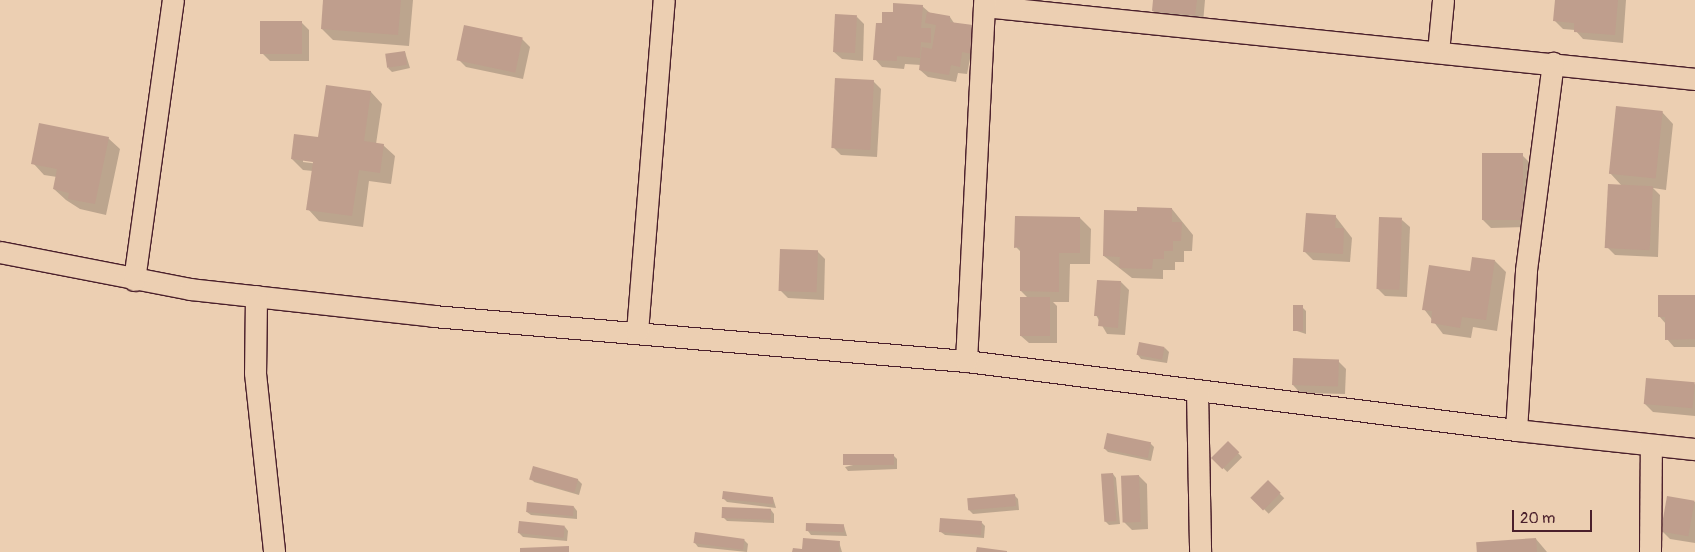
<!DOCTYPE html>
<style>
body{margin:0}
#map{position:relative;width:1695px;height:552px;overflow:hidden;background:#eccfb2;font-family:Pangolin,sans-serif}
div>[style]{position:absolute}
.shadow>*{inset:0;background:#0003;transform-origin:0 0}
.building>*{inset:0;background:#bf9e8d;transform-origin:0 0}
.roads{filter:drop-shadow(1px 0 #4a1f2b) drop-shadow(-1px 0 #4a1f2b) drop-shadow(0 1px #4a1f2b) drop-shadow(0 -1px #4a1f2b)}
.minor>*{height:21px;margin:-10.5px;padding:0 10.5px;transform-origin:10.5px;border-radius:10.5px;background:#eccfb2}
span{translate:-50% -50%;white-space:nowrap;text-align:center;line-height:1.15;-webkit-text-stroke:5px #eccfb2;paint-order:stroke}
.scale{position:absolute;left:1512px;top:510px;width:80px;height:22px;box-sizing:border-box;border:2px solid #4a1f2b;border-top:0;padding-left:6px;font-size:15px;line-height:18px;white-space:nowrap;color:#4a1f2b;-webkit-text-stroke:4px #eccfb2;paint-order:stroke}
</style>
<div id="map">
<div class="shadow">
<div style="clip-path:polygon(324px 0,413px 0,409px 46px,333px 40px,322px 29px)"></div>
<div style="clip-path:polygon(1154px 0,1205px 0,1203px 23px,1161px 19px,1153px 11px)"></div>
<div style="clip-path:polygon(1557px 0,1626px 0,1623px 43px,1583px 39px,1575px 30px,1563px 29px,1555px 21px)"></div>
<div style="clip-path:polygon(922px 6px,930px 13px,950px 17px,979px 61px,970px 59px,967px 74px,958px 73px,956px 82px,928px 77px,920px 70px,921px 65px,905px 64px,904px 69px,882px 67px,875px 59px,883px 24px,894px 13px)"></div>
<div style="clip-path:polygon(857px 17px,864px 24px,863px 61px,842px 59px,834px 52px)"></div>
<div style="clip-path:polygon(301px 22px,309px 30px,309px 61px,270px 61px,262px 53px)"></div>
<div style="clip-path:polygon(522px 39px,530px 47px,523px 79px,466px 67px,458px 59px)"></div>
<div style="clip-path:polygon(405px 52px,410px 68px,392px 72px,388px 68px)"></div>
<div style="clip-path:polygon(873px 81px,881px 89px,877px 157px,841px 155px,833px 147px)"></div>
<div style="clip-path:polygon(evenodd,327px 86px,371px 92px,382px 104px,376px 144px,383px 145px,395px 156px,391px 184px,369px 181px,363px 227px,319px 221px,308px 209px,313px 171px,303px 170px,292px 159px,319px 139px,327px 86px,303px 159px,320px 162px,319px 164px,303px 162px,303px 159px)"></div>
<div style="clip-path:polygon(1662px 112px,1673px 124px,1666px 190px,1653px 188px,1660px 195px,1658px 257px,1615px 255px,1607px 247px,1622px 186px,1610px 173px)"></div>
<div style="clip-path:polygon(108px 138px,120px 149px,106px 215px,80px 209px,66px 200px,54px 189px,57px 177px,44px 175px,33px 163px)"></div>
<div style="clip-path:polygon(1522px 155px,1530px 163px,1530px 227px,1491px 228px,1483px 220px)"></div>
<div style="clip-path:polygon(1172px 209px,1193px 235px,1192px 251px,1184px 251px,1184px 262px,1175px 262px,1175px 270px,1163px 270px,1163px 279px,1132px 278px,1104px 256px,1138px 212px)"></div>
<div style="clip-path:polygon(1335px 216px,1352px 238px,1350px 262px,1313px 260px,1305px 252px)"></div>
<div style="clip-path:polygon(1080px 218px,1091px 229px,1090px 264px,1070px 264px,1069px 302px,1053px 302px,1057px 306px,1057px 343px,1029px 343px,1021px 336px,1028px 298px,1021px 291px,1021px 252px,1016px 247px)"></div>
<div style="clip-path:polygon(1402px 220px,1410px 227px,1407px 297px,1385px 296px,1377px 288px)"></div>
<div style="clip-path:polygon(817px 251px,825px 259px,824px 300px,788px 298px,780px 290px)"></div>
<div style="clip-path:polygon(1495px 261px,1506px 272px,1497px 331px,1473px 327px,1471px 338px,1443px 334px,1424px 309px,1471px 273px)"></div>
<div style="clip-path:polygon(1121px 282px,1129px 290px,1125px 335px,1107px 334px,1096px 315px)"></div>
<div style="clip-path:polygon(1695px 296px,1695px 347px,1674px 347px,1667px 339px,1666px 324px,1659px 316px)"></div>
<div style="clip-path:polygon(1302px 307px,1306px 311px,1306px 334px,1294px 330px)"></div>
<div style="clip-path:polygon(1165px 348px,1169px 352px,1167px 363px,1141px 359px,1138px 355px)"></div>
<div style="clip-path:polygon(1338px 361px,1346px 369px,1345px 394px,1300px 393px,1293px 385px)"></div>
<div style="clip-path:polygon(1695px 384px,1695px 416px,1653px 412px,1645px 404px)"></div>
<div style="clip-path:polygon(1150px 443px,1154px 447px,1151px 461px,1108px 452px,1104px 448px)"></div>
<div style="left:1228px;top:443px;width:20px;height:21px;rotate:45deg"></div>
<div style="clip-path:polygon(893px 455px,897px 459px,897px 469px,848px 471px,845px 467px)"></div>
<div style="clip-path:polygon(534px 468px,578px 480px,582px 484px,579px 495px,534px 482px,531px 478px)"></div>
<div style="clip-path:polygon(1113px 474px,1116px 478px,1120px 524px,1109px 525px,1105px 521px)"></div>
<div style="clip-path:polygon(1139px 476px,1147px 484px,1148px 529px,1132px 530px,1124px 522px)"></div>
<div style="left:1268px;top:482px;width:23px;height:22px;rotate:45deg"></div>
<div style="clip-path:polygon(1014px 495px,1018px 499px,1019px 510px,973px 514px,969px 510px)"></div>
<div style="clip-path:polygon(773px 498px,776px 508px,727px 502px,724px 499px)"></div>
<div style="clip-path:polygon(1668px 498px,1695px 502px,1695px 543px,1670px 539px,1662px 531px)"></div>
<div style="clip-path:polygon(574px 507px,577px 511px,577px 519px,531px 515px,527px 512px)"></div>
<div style="clip-path:polygon(771px 510px,774px 514px,774px 523px,727px 521px,723px 517px)"></div>
<div style="clip-path:polygon(981px 522px,985px 526px,984px 538px,945px 535px,941px 532px)"></div>
<div style="clip-path:polygon(844px 526px,847px 536px,811px 535px,808px 531px)"></div>
<div style="clip-path:polygon(565px 527px,568px 531px,567px 541px,523px 537px,519px 533px)"></div>
<div style="clip-path:polygon(1536px 539px,1547px 552px,1478px 552px)"></div>
<div style="clip-path:polygon(744px 540px,748px 544px,747px 552px,698px 547px,695px 543px)"></div>
<div style="clip-path:polygon(839px 542px,842px 552px,793px 552px,803px 550px)"></div>
</div>
<div class="building">
<div style="clip-path:polygon(323px 0,401px 0,398px 35px,321px 29px)"></div>
<div style="clip-path:polygon(1153px 0,1197px 0,1195px 15px,1152px 11px)"></div>
<div style="clip-path:polygon(1555px 0,1618px 0,1615px 35px,1574px 32px,1574px 23px,1553px 21px)"></div>
<div style="clip-path:polygon(893px 3px,923px 5px,921px 28px,931px 28px,931px 43px,921px 42px,920px 58px,897px 56px,897px 61px,873px 60px,876px 23px,882px 23px,882px 12px,893px 12px)"></div>
<div style="clip-path:polygon(927px 12px,950px 16px,950px 22px,973px 25px,972px 54px,962px 52px,960px 67px,951px 65px,949px 75px,919px 70px,922px 47px,932px 49px,936px 25px,925px 23px)"></div>
<div style="left:835px;top:14px;width:22px;height:38px;rotate:3deg"></div>
<div style="left:260px;top:21px;width:42px;height:33px"></div>
<div style="left:464px;top:25px;width:60px;height:36px;rotate:12deg"></div>
<div style="left:405px;top:51px;width:14px;height:20px;rotate:82deg"></div>
<div style="left:835px;top:78px;width:39px;height:70px;rotate:3deg"></div>
<div style="clip-path:polygon(326px 85px,371px 91px,364px 141px,384px 144px,380px 173px,359px 170px,352px 216px,306px 210px,313px 162px,291px 159px,294px 134px,318px 137px)"></div>
<div style="left:1616px;top:106px;width:47px;height:68px;rotate:6deg"></div>
<div style="clip-path:polygon(39px 123px,109px 137px,95px 204px,68px 199px,69px 193px,53px 189px,57px 169px,31px 164px)"></div>
<div style="left:1482px;top:153px;width:41px;height:67px"></div>
<div style="left:1608px;top:184px;width:45px;height:64px;rotate:3deg"></div>
<div style="clip-path:polygon(1137px 207px,1172px 208px,1172px 222px,1182px 222px,1181px 241px,1173px 241px,1173px 251px,1164px 251px,1164px 259px,1153px 259px,1152px 269px,1119px 268px,1120px 257px,1103px 256px,1104px 210px,1137px 211px)"></div>
<div style="clip-path:polygon(1306px 213px,1336px 215px,1335px 228px,1344px 228px,1343px 254px,1303px 252px)"></div>
<div style="clip-path:polygon(1015px 216px,1080px 217px,1080px 253px,1059px 253px,1059px 292px,1020px 291px,1020px 247px,1014px 248px)"></div>
<div style="left:1379px;top:217px;width:23px;height:72px;rotate:2deg"></div>
<div style="left:780px;top:249px;width:38px;height:42px;rotate:2deg"></div>
<div style="clip-path:polygon(1472px 257px,1495px 260px,1486px 320px,1462px 317px,1460px 328px,1431px 323px,1432px 311px,1422px 310px,1429px 265px,1470px 271px)"></div>
<div style="clip-path:polygon(1097px 280px,1121px 281px,1118px 328px,1098px 326px,1099px 316px,1094px 316px)"></div>
<div style="clip-path:polygon(1658px 295px,1695px 295px,1695px 339px,1665px 340px,1665px 317px,1658px 317px)"></div>
<div style="left:1020px;top:297px;width:30px;height:39px"></div>
<div style="left:1293px;top:305px;width:10px;height:26px"></div>
<div style="left:1139px;top:342px;width:26px;height:13px;rotate:11deg"></div>
<div style="left:1293px;top:358px;width:46px;height:27px;rotate:2deg"></div>
<div style="left:1646px;top:378px;width:49px;height:26px;rotate:5deg"></div>
<div style="left:1107px;top:433px;width:45px;height:16px;rotate:12deg"></div>
<div style="left:1228px;top:441px;width:16px;height:24px;rotate:45deg"></div>
<div style="left:894px;top:454px;width:11px;height:51px;rotate:90deg"></div>
<div style="left:533px;top:466px;width:47px;height:14px;rotate:16deg"></div>
<div style="left:1113px;top:473px;width:48px;height:12px;rotate:86deg"></div>
<div style="left:1139px;top:475px;width:47px;height:18px;rotate:88deg"></div>
<div style="left:1268px;top:480px;width:18px;height:25px;rotate:45deg"></div>
<div style="clip-path:polygon(723px 491px,773px 497px,773px 504px,722px 499px)"></div>
<div style="left:1015px;top:494px;width:12px;height:48px;rotate:85deg"></div>
<div style="left:1667px;top:496px;width:28px;height:36px;rotate:10deg"></div>
<div style="left:527px;top:502px;width:47px;height:10px;rotate:5deg"></div>
<div style="left:722px;top:507px;width:49px;height:11px;rotate:2deg"></div>
<div style="left:940px;top:518px;width:42px;height:14px;rotate:4deg"></div>
<div style="left:519px;top:521px;width:46px;height:12px;rotate:6deg"></div>
<div style="left:806px;top:523px;width:38px;height:8px;rotate:2deg"></div>
<div style="left:695px;top:532px;width:50px;height:11px;rotate:8deg"></div>
<div style="clip-path:polygon(803px 538px,840px 541px,839px 552px,792px 552px,793px 548px,802px 549px)"></div>
<div style="left:1536px;top:538px;width:14px;height:60px;rotate:86deg"></div>
<div style="clip-path:polygon(569px 546px,569px 552px,520px 552px,520px 548px)"></div>
<div style="clip-path:polygon(977px 547px,1007px 551px,1007px 552px,976px 552px)"></div>
</div>
<div class="roads">
<div class="minor">
<div style="left:984px;top:6px;width:715px;rotate:5.86deg"></div>
<div style="left:1438px;top:52px;width:52px;rotate:-84.5deg"></div>
<div style="left:0;top:252px;width:194px;rotate:11deg"></div>
<div style="left:190px;top:289px;width:244px;rotate:6.3deg"></div>
<div style="left:433px;top:316px;width:535px;rotate:4.83deg"></div>
<div style="left:966px;top:361px;width:554px;rotate:7.15deg"></div>
<div style="left:1516px;top:430px;width:180px;rotate:6.1deg"></div>
<div style="left:134px;top:280px;width:283px;rotate:-82.1deg"></div>
<div style="left:256px;top:296px;width:77px;rotate:90.7deg"></div>
<div style="left:255px;top:373px;width:180px;rotate:83.9deg"></div>
<div style="left:637px;top:332px;width:333px;rotate:-85.4deg"></div>
<div style="left:966px;top:361px;width:361px;rotate:-87.1deg"></div>
<div style="left:1197px;top:390px;width:162px;rotate:88.9deg"></div>
<div style="left:1516px;top:430px;width:160px;rotate:-86.4deg"></div>
<div style="left:1526px;top:270px;width:209px;rotate:-82.6deg"></div>
<div style="left:1650px;top:552px;width:107px;rotate:-89.5deg"></div>
</div>
</div>
<div class="scale">20 m</div>
</div>
